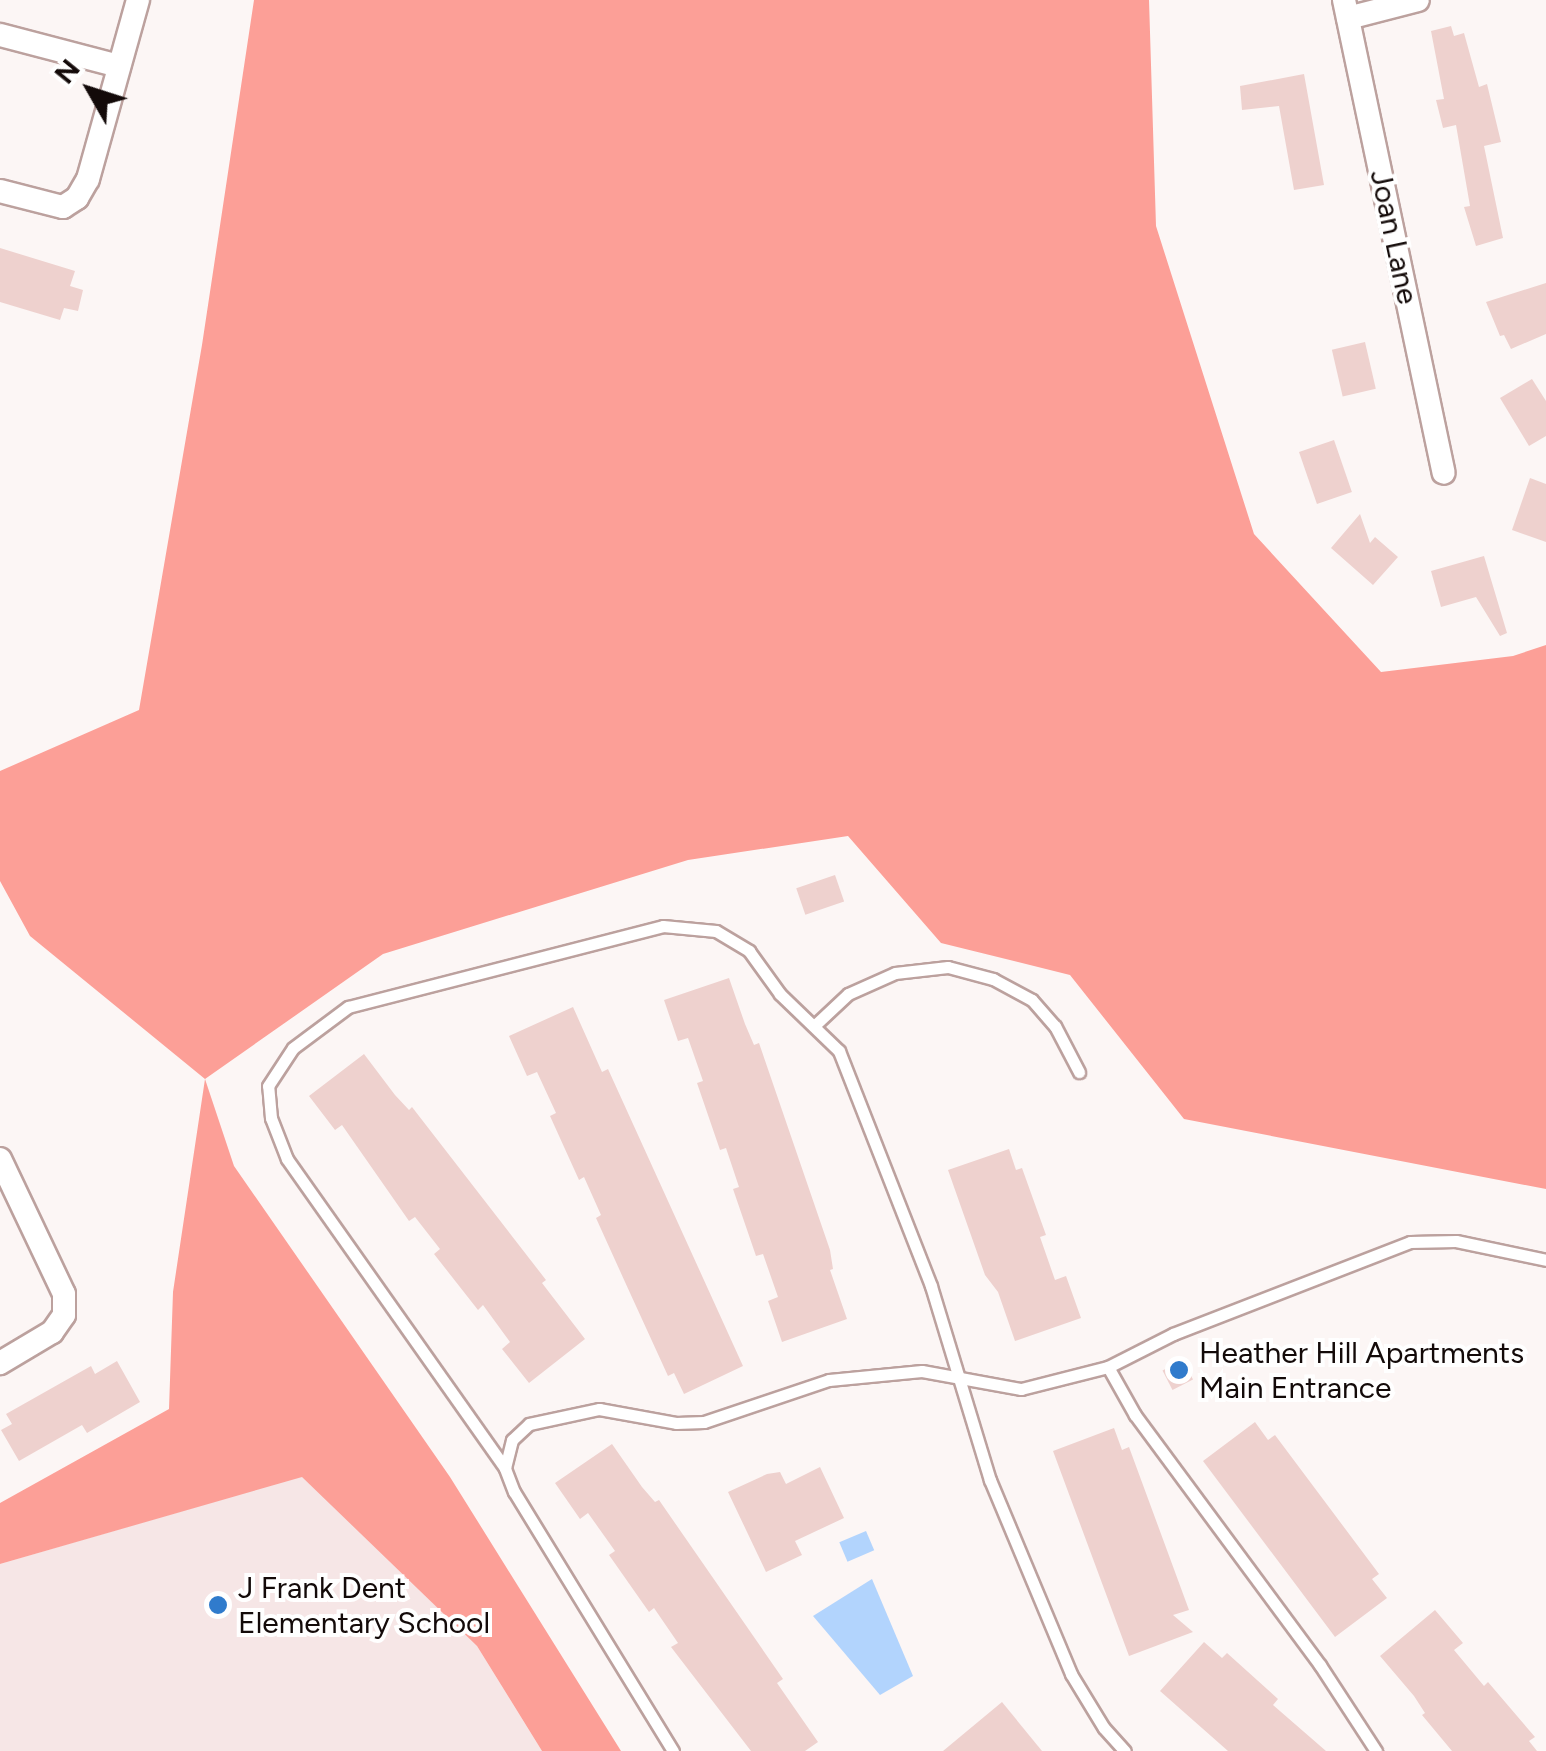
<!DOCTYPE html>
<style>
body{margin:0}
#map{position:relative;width:1546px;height:1751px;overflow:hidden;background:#fcf6f5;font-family:Figtree,sans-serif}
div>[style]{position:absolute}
.built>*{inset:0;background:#f6e6e6}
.forest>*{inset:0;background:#fc9f97}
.water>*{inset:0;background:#b2d4fd;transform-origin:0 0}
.building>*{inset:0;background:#eed1ce;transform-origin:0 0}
.roads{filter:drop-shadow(2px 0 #bca19e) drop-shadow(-2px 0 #bca19e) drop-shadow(0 2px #bca19e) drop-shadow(0 -2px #bca19e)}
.service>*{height:11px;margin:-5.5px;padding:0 5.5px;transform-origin:5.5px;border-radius:5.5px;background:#fff}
.minor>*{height:22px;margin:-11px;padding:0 11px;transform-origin:11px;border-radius:11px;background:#fff}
.dots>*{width:28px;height:28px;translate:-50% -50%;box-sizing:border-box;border:5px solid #fff;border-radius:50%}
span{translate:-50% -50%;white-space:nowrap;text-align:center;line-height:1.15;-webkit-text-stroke:8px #fff;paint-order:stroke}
.street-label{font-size:30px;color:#130a09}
.poi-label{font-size:30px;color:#130a09}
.left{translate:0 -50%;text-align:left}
.north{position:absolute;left:40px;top:40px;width:100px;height:100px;-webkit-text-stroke:8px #fff;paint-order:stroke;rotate:309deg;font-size:28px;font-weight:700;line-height:40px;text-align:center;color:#130a09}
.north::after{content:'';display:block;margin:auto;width:35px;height:45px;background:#130a09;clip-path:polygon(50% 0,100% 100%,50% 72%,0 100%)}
</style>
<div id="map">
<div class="built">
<div style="clip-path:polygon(302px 1476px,477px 1646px,542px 1751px,0 1751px,0 1564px)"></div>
</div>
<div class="forest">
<div style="clip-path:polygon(254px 0,1149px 0,1156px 226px,1254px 534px,1381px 672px,1513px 656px,1546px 645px,1546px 1189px,1184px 1119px,1070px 975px,941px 943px,848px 836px,688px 860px,383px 954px,205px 1079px,234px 1166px,450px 1477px,621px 1751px,542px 1751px,477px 1646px,302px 1477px,0 1564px,0 1503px,169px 1409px,173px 1292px,205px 1079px,30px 936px,0 881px,0 771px,139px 710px,202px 345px)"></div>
</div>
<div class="water">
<div style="left:866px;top:1531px;width:21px;height:29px;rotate:67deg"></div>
<div style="clip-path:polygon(872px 1579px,913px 1676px,880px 1695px,813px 1616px)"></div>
</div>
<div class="building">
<div style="clip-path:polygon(1451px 26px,1454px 36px,1464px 33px,1479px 87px,1487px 84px,1501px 142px,1484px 146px,1503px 238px,1476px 246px,1464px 207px,1470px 206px,1456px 125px,1443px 128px,1436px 100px,1444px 99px,1431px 31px)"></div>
<div style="clip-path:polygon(1304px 74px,1324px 185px,1294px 190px,1279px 106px,1242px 110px,1240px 86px)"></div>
<div style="clip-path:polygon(0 248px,75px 271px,70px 286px,83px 290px,78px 311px,64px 308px,60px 320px,0 302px)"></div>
<div style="clip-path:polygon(1546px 283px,1546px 334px,1511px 349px,1504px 335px,1500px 336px,1486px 302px)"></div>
<div style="left:1365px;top:342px;width:48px;height:34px;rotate:77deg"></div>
<div style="clip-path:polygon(1532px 379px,1546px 401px,1546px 436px,1529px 446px,1500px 398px)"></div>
<div style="left:1334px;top:440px;width:55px;height:37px;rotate:71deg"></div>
<div style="clip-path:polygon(1530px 478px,1546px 484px,1546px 542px,1512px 530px)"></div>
<div style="clip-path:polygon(1360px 514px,1370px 543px,1375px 537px,1398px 557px,1373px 585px,1331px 548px)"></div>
<div style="clip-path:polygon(1484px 556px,1507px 633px,1500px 636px,1476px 597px,1441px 607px,1431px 571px)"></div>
<div style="left:835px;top:875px;width:28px;height:41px;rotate:71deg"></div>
<div style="clip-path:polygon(729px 978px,745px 1024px,754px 1045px,759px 1043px,830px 1250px,833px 1269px,830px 1270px,847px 1319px,782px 1342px,768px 1301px,778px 1297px,763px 1254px,756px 1256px,733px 1189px,739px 1187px,726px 1148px,720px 1150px,697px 1083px,703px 1081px,688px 1038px,678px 1041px,664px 1000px)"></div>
<div style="clip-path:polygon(573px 1007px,602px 1072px,608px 1069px,743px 1366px,684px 1394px,674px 1373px,668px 1376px,625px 1282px,596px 1218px,601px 1215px,584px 1177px,579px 1180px,550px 1116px,556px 1113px,537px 1072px,527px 1076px,509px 1036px)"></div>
<div style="clip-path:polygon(364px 1054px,395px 1095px,409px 1110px,412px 1107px,546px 1280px,542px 1283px,585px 1339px,529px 1383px,502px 1349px,510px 1342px,483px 1305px,478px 1310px,434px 1254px,440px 1249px,415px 1217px,409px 1221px,342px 1125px,335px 1130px,309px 1096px)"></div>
<div style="clip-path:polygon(1009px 1149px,1016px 1170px,1022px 1168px,1046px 1235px,1040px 1237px,1055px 1280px,1066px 1276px,1081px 1318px,1015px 1341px,998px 1292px,985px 1275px,948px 1170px)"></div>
<div style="left:1183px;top:1360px;width:22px;height:23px;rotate:63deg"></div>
<div style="clip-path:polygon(117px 1361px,140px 1402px,87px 1433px,82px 1425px,19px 1461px,1px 1430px,12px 1424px,6px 1414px,91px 1366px,95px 1374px)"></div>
<div style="clip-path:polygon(1255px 1422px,1268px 1440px,1275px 1435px,1379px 1574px,1372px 1579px,1387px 1598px,1335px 1637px,1203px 1461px)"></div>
<div style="clip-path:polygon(1114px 1428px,1122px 1450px,1129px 1447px,1189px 1610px,1173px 1615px,1193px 1632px,1129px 1656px,1053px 1451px)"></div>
<div style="clip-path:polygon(612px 1444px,642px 1487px,655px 1502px,659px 1500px,783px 1679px,777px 1683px,818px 1742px,805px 1751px,751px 1751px,671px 1647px,678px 1643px,654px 1608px,649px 1612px,609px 1555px,615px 1551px,588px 1513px,580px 1519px,555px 1483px)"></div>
<div style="clip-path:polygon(820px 1467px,844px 1518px,795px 1541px,802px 1555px,766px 1572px,728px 1492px,767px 1474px,780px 1472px,786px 1484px)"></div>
<div style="clip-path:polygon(1435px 1610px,1463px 1643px,1454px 1650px,1484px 1686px,1488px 1682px,1535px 1737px,1529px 1741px,1537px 1751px,1452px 1751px,1422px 1715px,1425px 1713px,1414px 1696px,1380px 1656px)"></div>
<div style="clip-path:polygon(1204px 1642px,1222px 1658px,1227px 1653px,1278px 1699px,1273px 1705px,1326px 1751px,1228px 1751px,1160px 1691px)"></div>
<div style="clip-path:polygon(1002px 1702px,1042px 1751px,943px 1751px)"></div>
</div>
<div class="roads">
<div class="service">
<div style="left:815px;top:1025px;width:45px;rotate:-43.2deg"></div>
<div style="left:848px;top:994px;width:51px;rotate:-24.1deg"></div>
<div style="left:895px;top:973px;width:53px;rotate:-6.5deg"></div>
<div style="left:948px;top:967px;width:47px;rotate:14.9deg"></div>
<div style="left:993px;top:979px;width:44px;rotate:28.3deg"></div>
<div style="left:1032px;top:1000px;width:35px;rotate:49deg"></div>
<div style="left:1055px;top:1026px;width:52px;rotate:62.4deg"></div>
<div style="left:1108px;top:1367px;width:55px;rotate:60.6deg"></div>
<div style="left:1135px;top:1415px;width:311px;rotate:53.5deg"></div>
<div style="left:1320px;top:1665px;width:103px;rotate:56.9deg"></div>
<div style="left:505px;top:1468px;width:378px;rotate:-125.2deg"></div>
<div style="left:287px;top:1159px;width:44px;rotate:-111.3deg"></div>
<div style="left:271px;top:1118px;width:32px;rotate:-95deg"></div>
<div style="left:268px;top:1086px;width:45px;rotate:-56.7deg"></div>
<div style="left:293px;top:1048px;width:69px;rotate:-36.7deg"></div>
<div style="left:348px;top:1007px;width:325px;rotate:-14.4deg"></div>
<div style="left:663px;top:926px;width:53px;rotate:5.4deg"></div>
<div style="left:716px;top:931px;width:39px;rotate:31deg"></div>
<div style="left:749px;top:951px;width:53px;rotate:54.2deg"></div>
<div style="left:780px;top:994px;width:82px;rotate:44deg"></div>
<div style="left:839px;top:1051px;width:252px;rotate:68.6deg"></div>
<div style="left:931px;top:1286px;width:203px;rotate:73.1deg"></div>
<div style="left:990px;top:1480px;width:210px;rotate:67.3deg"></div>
<div style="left:1071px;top:1674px;width:63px;rotate:58.6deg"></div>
<div style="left:1104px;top:1728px;width:31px;rotate:48deg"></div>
<div style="left:673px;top:1751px;width:304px;rotate:-121.5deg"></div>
<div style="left:514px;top:1492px;width:26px;rotate:-111deg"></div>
<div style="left:505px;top:1468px;width:29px;rotate:-76deg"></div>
<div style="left:512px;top:1440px;width:23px;rotate:-43deg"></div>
<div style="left:529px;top:1424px;width:72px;rotate:-12.1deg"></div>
<div style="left:599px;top:1409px;width:78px;rotate:10.3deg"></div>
<div style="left:676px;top:1423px;width:28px;rotate:-2deg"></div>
<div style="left:704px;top:1422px;width:132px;rotate:-18.6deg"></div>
<div style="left:829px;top:1380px;width:93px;rotate:-5.5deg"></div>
<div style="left:922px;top:1371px;width:101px;rotate:10.3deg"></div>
<div style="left:1021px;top:1389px;width:90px;rotate:-14.2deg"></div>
<div style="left:1108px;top:1367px;width:73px;rotate:-26.9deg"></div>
<div style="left:1173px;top:1334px;width:254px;rotate:-21.2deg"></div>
<div style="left:1410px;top:1242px;width:46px;rotate:-1.2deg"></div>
<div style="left:1456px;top:1241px;width:92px;rotate:11.9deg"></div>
</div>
<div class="minor">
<div style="left:1344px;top:0;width:483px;rotate:78.1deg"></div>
<div style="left:1348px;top:18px;width:72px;rotate:-14.4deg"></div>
<div style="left:0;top:35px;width:123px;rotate:14.6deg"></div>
<div style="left:0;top:191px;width:65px;rotate:14.3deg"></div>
<div style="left:63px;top:207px;width:17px;rotate:-33deg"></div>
<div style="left:77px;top:198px;width:22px;rotate:-60deg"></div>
<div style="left:88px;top:179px;width:186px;rotate:-74.4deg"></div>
<div style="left:0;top:1159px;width:149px;rotate:64.6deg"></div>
<div style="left:64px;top:1294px;width:21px;rotate:90deg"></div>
<div style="left:64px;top:1315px;width:21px;rotate:125deg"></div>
<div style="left:52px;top:1332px;width:61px;rotate:149.2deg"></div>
</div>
</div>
<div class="dots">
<div style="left:1179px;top:1370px;background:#307bcc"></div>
<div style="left:218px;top:1605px;background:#307bcc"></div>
</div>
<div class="street-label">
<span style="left:1394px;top:237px;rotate:78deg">Joan Lane</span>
</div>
<div class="poi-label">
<span class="left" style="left:1199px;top:1370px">Heather Hill Apartments<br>Main Entrance</span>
<span class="left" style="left:238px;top:1605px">J Frank Dent<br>Elementary School</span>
</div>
<div class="north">N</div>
</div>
